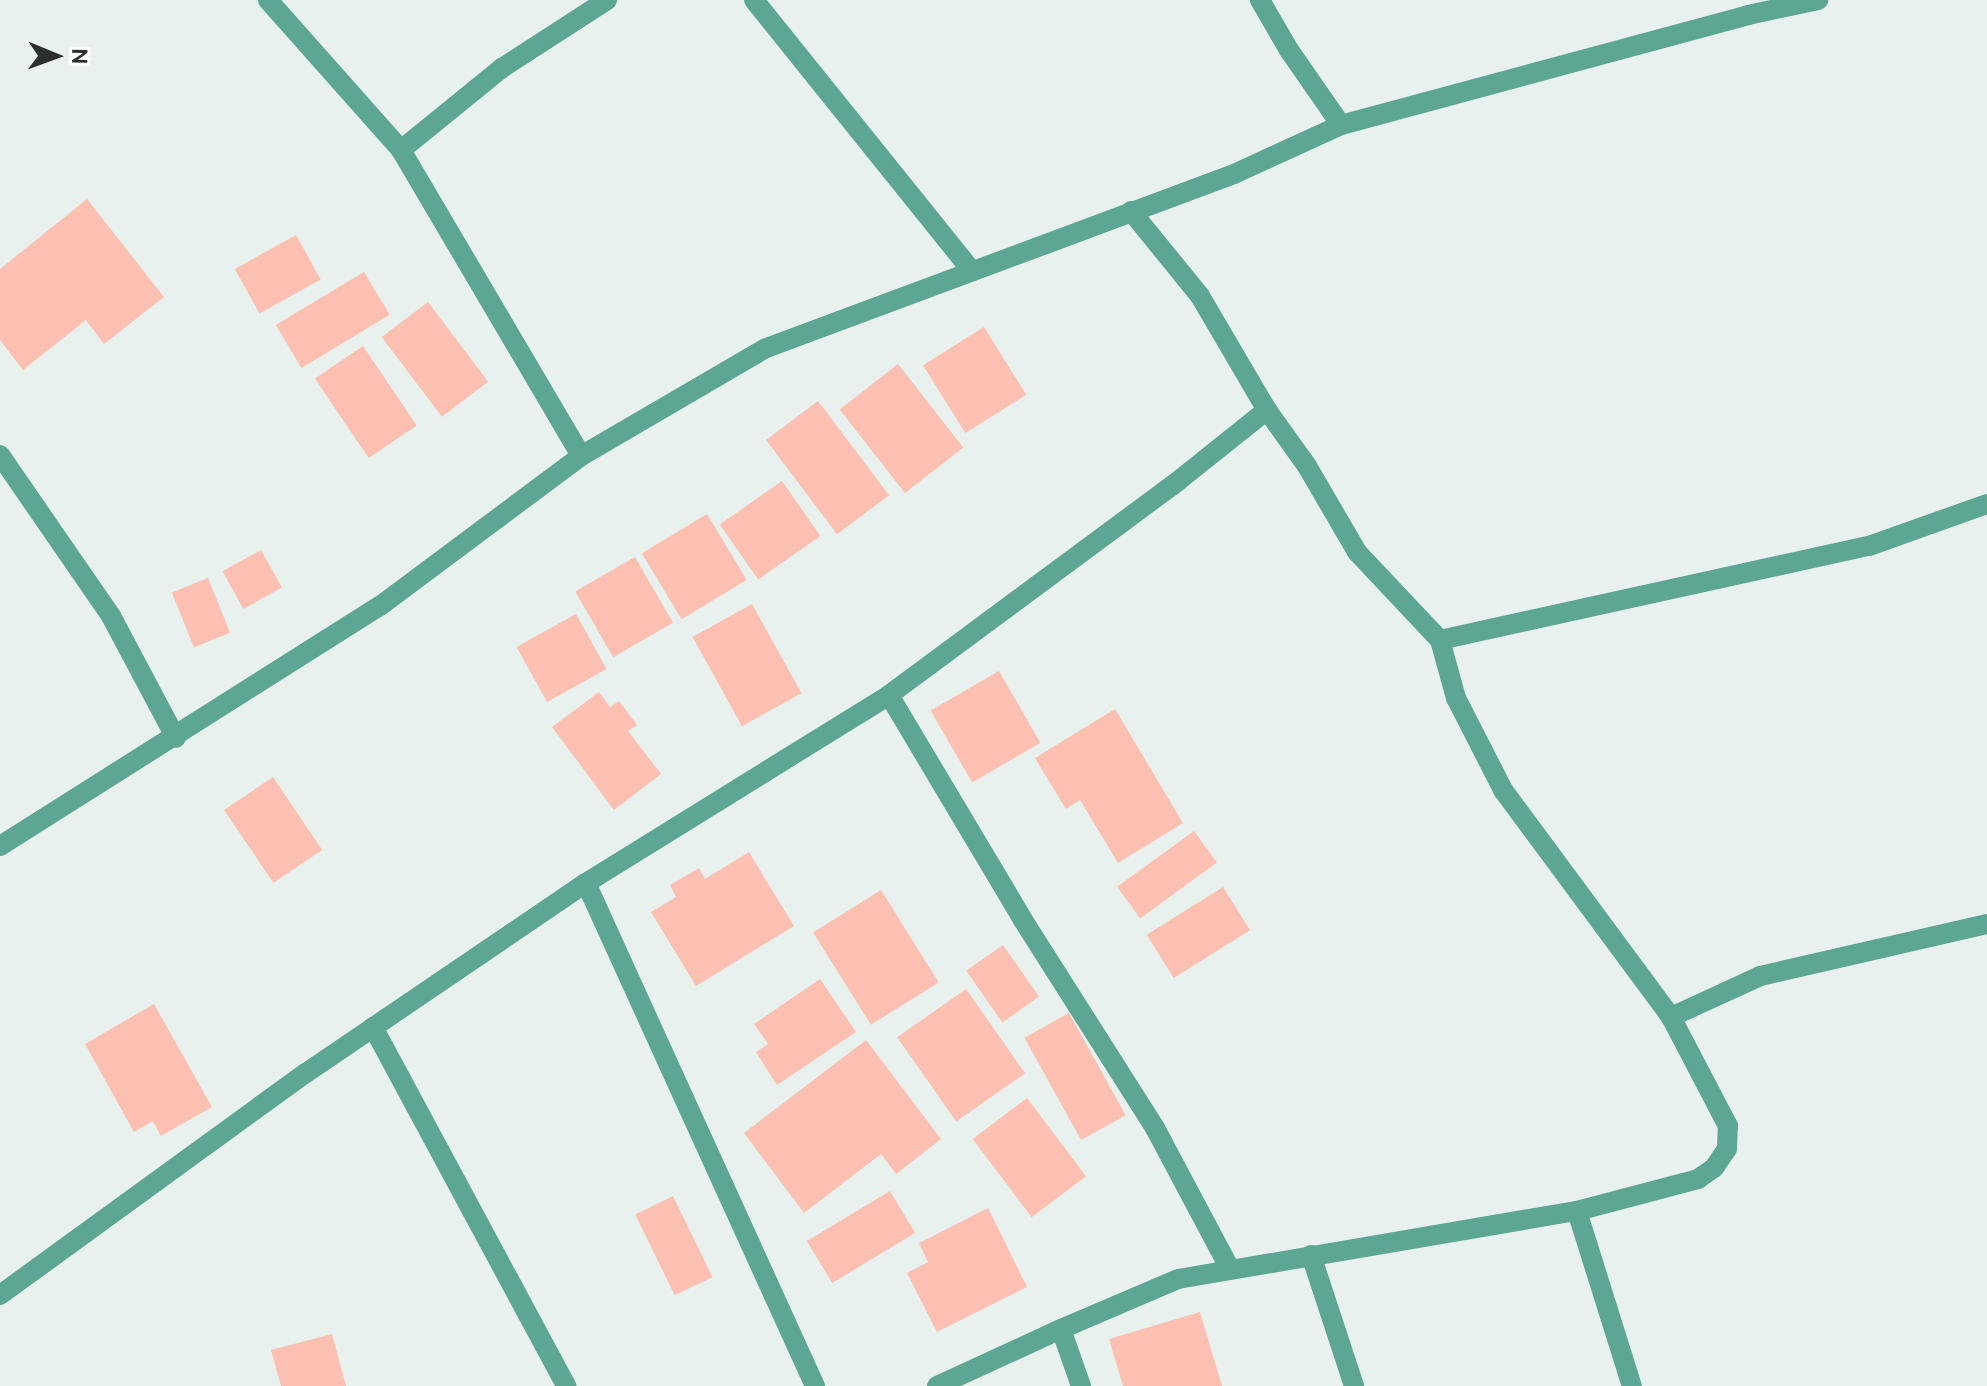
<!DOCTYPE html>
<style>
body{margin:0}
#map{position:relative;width:1987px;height:1386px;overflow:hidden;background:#e9f1ee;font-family:Ubuntu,sans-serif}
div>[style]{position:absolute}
.building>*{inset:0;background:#fbc0b1;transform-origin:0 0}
.minor>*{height:20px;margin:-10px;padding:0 10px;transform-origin:10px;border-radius:10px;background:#5ca693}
span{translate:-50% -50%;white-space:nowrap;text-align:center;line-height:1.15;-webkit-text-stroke:8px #fff;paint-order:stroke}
.north{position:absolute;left:16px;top:16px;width:80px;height:80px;-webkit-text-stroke:6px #fff;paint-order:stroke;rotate:91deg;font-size:22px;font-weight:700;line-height:32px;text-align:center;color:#2c2f2e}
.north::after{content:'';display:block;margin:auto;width:28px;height:36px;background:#2c2f2e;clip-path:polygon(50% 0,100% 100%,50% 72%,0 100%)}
</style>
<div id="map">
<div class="building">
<div style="clip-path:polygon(87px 199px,164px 297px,104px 344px,86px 320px,23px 370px,0 340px,0 269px)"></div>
<div style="left:296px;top:235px;width:51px;height:70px;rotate:61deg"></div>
<div style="left:364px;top:272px;width:50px;height:103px;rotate:59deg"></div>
<div style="left:428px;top:302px;width:100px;height:58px;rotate:53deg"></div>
<div style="left:984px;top:327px;width:80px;height:72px;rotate:58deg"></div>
<div style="left:363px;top:346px;width:96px;height:58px;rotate:56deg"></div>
<div style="left:898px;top:364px;width:106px;height:74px;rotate:52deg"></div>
<div style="left:818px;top:401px;width:118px;height:65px;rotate:53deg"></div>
<div style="left:782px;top:481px;width:67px;height:76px;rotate:55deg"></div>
<div style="left:707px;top:514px;width:77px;height:76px;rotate:59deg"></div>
<div style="left:261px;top:550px;width:43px;height:44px;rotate:61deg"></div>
<div style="left:635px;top:557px;width:76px;height:69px;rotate:60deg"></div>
<div style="left:208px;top:578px;width:59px;height:39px;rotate:68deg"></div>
<div style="left:752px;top:604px;width:102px;height:68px;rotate:61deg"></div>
<div style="left:576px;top:614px;width:63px;height:68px;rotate:61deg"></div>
<div style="left:999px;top:671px;width:83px;height:79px;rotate:60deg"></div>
<div style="clip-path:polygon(599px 692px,610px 707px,619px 701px,637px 725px,628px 731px,661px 774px,614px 810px,552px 727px)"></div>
<div style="clip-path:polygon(1115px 709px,1183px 823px,1118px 863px,1080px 800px,1066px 809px,1035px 758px)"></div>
<div style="left:273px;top:777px;width:88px;height:59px;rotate:56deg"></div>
<div style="left:1194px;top:831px;width:39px;height:95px;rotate:54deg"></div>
<div style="clip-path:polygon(749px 852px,794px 926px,696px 986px,651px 912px,676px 897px,670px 885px,699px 868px,705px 879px)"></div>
<div style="left:1223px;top:887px;width:51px;height:90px;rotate:58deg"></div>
<div style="left:881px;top:890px;width:109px;height:80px;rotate:58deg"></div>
<div style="left:1003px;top:945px;width:63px;height:45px;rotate:55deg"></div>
<div style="clip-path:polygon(820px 979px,856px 1032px,777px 1085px,756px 1052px,768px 1044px,754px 1024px)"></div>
<div style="left:966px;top:989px;width:103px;height:84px;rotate:55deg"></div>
<div style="clip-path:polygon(154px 1004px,212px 1107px,161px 1136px,153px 1121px,134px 1132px,85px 1044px)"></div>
<div style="left:1069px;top:1013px;width:117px;height:51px;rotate:61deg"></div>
<div style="clip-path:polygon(866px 1040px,941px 1139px,896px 1174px,881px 1154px,804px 1213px,744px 1133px)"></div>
<div style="left:1027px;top:1098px;width:98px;height:68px;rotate:53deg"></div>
<div style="left:890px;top:1191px;width:49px;height:97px;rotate:59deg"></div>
<div style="left:673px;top:1196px;width:90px;height:42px;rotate:64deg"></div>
<div style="clip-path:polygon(988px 1208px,1027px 1287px,937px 1332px,907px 1273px,928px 1262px,919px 1243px)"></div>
<div style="clip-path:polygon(1200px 1312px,1222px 1386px,1123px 1386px,1109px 1339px)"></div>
<div style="clip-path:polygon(332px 1334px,346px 1386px,281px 1386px,271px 1350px)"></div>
</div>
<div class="minor">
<div style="left:268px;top:0;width:200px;rotate:48.4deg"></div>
<div style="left:401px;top:150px;width:355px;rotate:59.5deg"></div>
<div style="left:754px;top:0;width:348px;rotate:51.2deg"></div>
<div style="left:1260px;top:0;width:58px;rotate:59.9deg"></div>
<div style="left:1289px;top:50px;width:91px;rotate:55.3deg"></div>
<div style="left:401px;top:150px;width:130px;rotate:-39.1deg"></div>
<div style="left:502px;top:68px;width:125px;rotate:-32.9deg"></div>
<div style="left:1131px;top:211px;width:109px;rotate:50.9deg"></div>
<div style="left:1200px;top:296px;width:132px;rotate:59.6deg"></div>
<div style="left:1267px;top:410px;width:69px;rotate:54.5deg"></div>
<div style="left:1307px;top:466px;width:99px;rotate:59.8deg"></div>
<div style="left:1357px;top:552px;width:121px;rotate:46.7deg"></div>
<div style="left:1440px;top:640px;width:60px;rotate:74.6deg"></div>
<div style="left:1456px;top:698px;width:103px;rotate:62.9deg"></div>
<div style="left:1503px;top:790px;width:282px;rotate:53.5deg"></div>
<div style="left:0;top:455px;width:196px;rotate:55.4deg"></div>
<div style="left:111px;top:616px;width:138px;rotate:62deg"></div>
<div style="left:1440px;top:640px;width:439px;rotate:-12.4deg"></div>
<div style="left:1869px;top:546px;width:125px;rotate:-19.6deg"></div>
<div style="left:889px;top:695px;width:262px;rotate:59.2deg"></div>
<div style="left:1023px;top:920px;width:246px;rotate:57.6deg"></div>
<div style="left:1155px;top:1128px;width:160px;rotate:62deg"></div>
<div style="left:0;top:846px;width:449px;rotate:-32.3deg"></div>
<div style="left:380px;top:606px;width:251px;rotate:-36.7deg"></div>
<div style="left:581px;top:456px;width:212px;rotate:-30.3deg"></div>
<div style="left:764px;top:349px;width:502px;rotate:-20.42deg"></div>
<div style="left:1234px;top:174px;width:118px;rotate:-24.6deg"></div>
<div style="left:1341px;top:125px;width:422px;rotate:-15.1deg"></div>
<div style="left:1748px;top:15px;width:72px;rotate:-12.1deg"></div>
<div style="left:586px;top:883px;width:553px;rotate:65.52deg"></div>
<div style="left:373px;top:1027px;width:408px;rotate:61.7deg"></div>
<div style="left:1577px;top:1211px;width:183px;rotate:72.6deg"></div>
<div style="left:1311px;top:1255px;width:138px;rotate:71.8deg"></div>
<div style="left:0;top:1295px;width:378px;rotate:-36deg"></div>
<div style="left:306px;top:1073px;width:338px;rotate:-34.2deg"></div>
<div style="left:586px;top:883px;width:357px;rotate:-31.8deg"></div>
<div style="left:889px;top:695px;width:360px;rotate:-36.5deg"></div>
<div style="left:1178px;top:481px;width:114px;rotate:-38.6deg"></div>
<div style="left:937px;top:1386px;width:136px;rotate:-24.7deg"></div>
<div style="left:1081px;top:1386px;width:60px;rotate:-109.3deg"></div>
<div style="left:1061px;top:1329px;width:127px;rotate:-23.1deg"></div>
<div style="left:1178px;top:1279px;width:405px;rotate:-9.7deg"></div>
<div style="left:1577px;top:1211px;width:125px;rotate:-14.8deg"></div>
<div style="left:1698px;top:1179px;width:19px;rotate:-35deg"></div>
<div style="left:1714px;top:1168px;width:23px;rotate:-56deg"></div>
<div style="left:1727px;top:1149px;width:23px;rotate:-88deg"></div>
<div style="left:1728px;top:1126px;width:123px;rotate:-117.6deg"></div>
<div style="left:1671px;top:1017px;width:98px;rotate:-24.7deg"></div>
<div style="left:1760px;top:976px;width:233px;rotate:-12.9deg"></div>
</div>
<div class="north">N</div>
</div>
